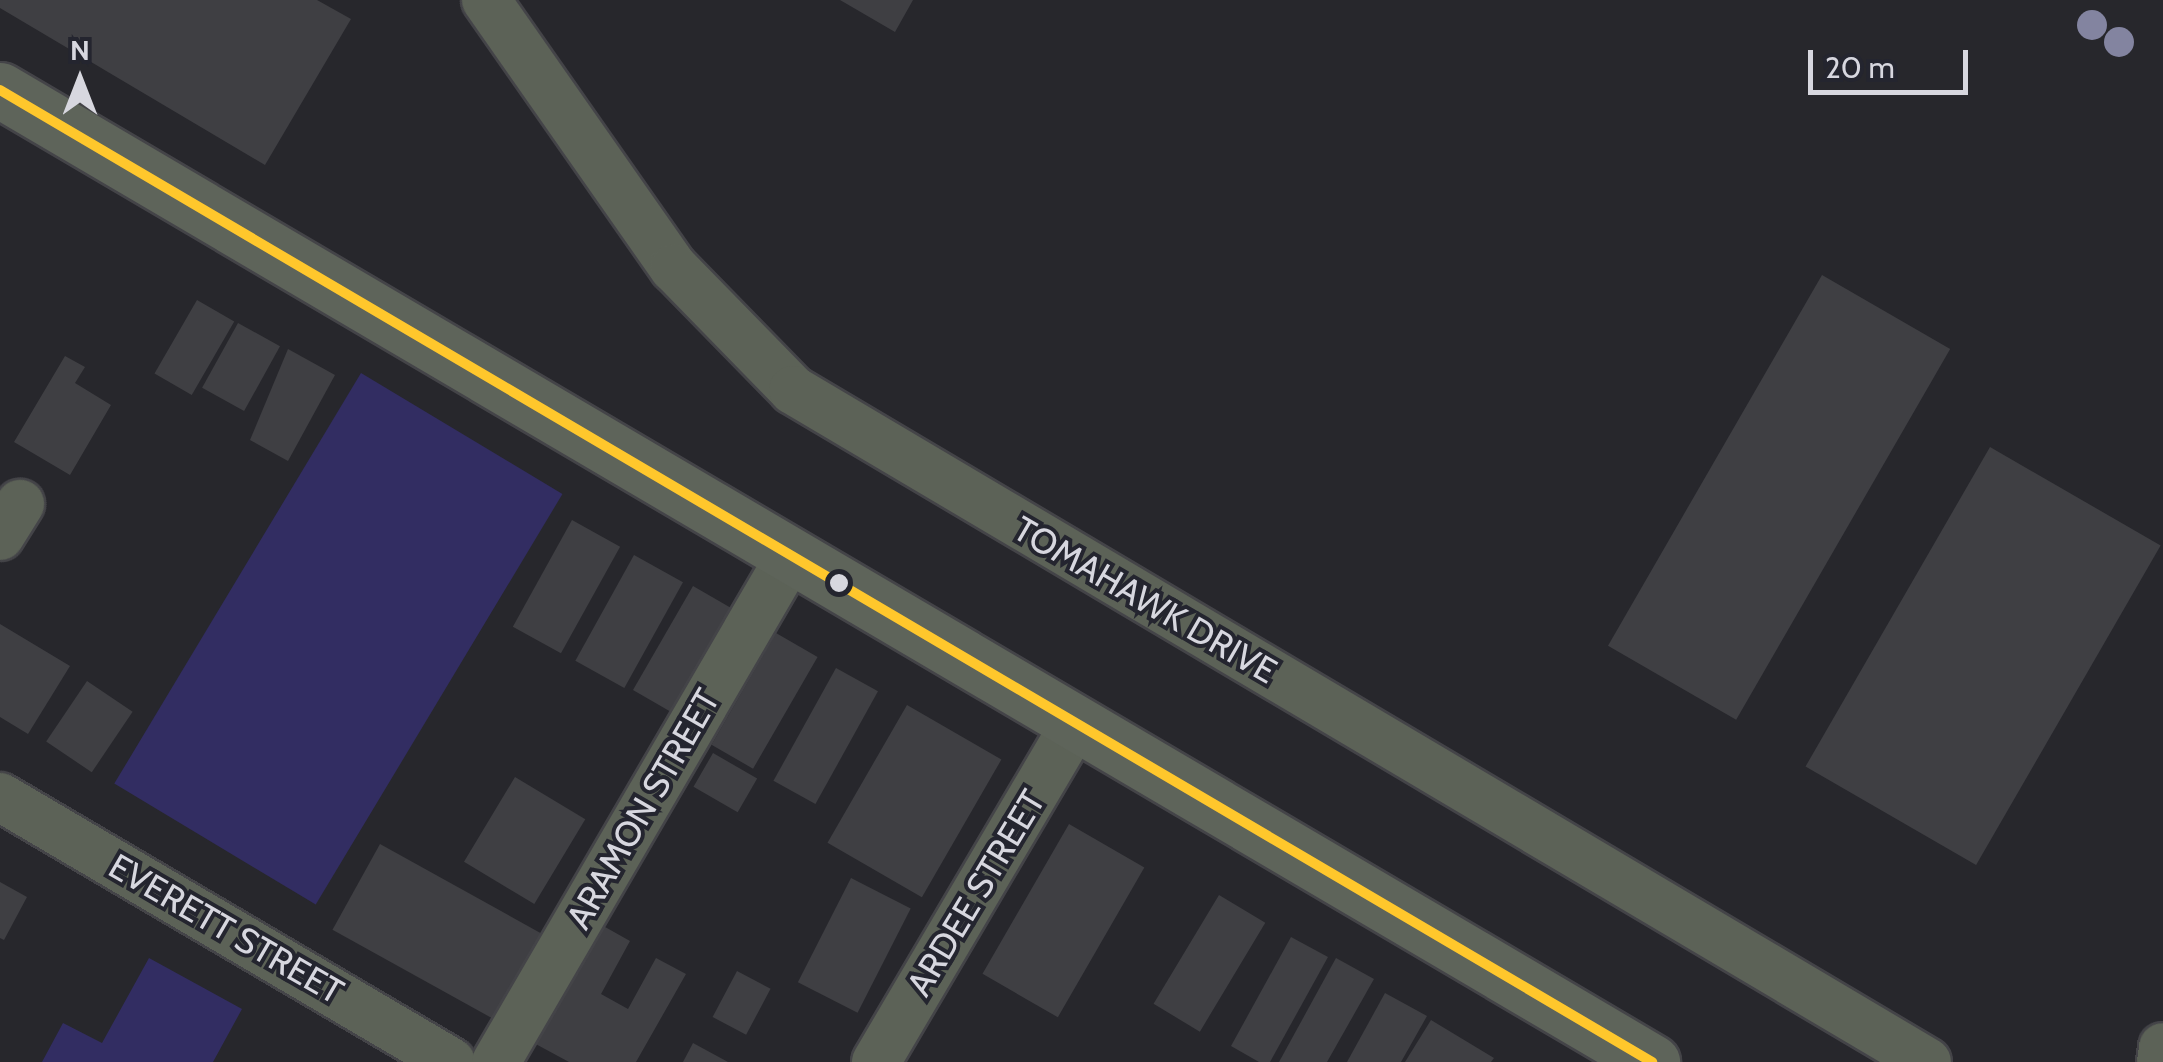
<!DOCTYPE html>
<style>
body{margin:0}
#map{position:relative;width:2163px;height:1062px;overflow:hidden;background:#27272c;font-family:Cabin,sans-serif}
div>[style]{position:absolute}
.green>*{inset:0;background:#322d62;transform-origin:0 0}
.building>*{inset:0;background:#3f3f43;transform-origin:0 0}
.roads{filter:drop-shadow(2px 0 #444448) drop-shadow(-2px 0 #444448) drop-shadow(0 2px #444448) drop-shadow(0 -2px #444448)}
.minor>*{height:48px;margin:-24px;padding:0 24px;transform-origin:24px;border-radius:24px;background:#5c6257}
.secondary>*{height:55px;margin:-27.5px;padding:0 27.5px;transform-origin:27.5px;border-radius:27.5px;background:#5e645a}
.bus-1>*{height:10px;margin:-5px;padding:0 5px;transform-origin:5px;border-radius:5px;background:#ffc72c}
.trees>*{width:30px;height:30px;margin:-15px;border-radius:50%;background:#8384a0}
.dots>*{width:28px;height:28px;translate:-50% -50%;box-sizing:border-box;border:5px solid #24252f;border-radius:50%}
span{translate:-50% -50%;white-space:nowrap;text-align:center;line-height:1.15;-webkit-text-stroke:8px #24252f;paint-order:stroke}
.street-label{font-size:35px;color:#d7d7df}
.north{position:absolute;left:30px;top:30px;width:100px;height:100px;-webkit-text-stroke:8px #24252f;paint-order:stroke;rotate:0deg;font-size:28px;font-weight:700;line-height:40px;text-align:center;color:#d7d7df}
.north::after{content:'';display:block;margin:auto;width:35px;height:45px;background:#d7d7df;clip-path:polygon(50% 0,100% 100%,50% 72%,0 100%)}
.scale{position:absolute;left:1808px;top:50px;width:160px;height:45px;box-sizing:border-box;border:5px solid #d7d7df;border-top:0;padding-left:12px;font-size:30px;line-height:35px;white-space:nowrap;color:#d7d7df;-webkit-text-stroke:8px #24252f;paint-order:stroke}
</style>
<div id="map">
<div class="green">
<div style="left:361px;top:373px;width:235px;height:479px;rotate:31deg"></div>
<div style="clip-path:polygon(149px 958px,242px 1009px,213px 1062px,42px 1062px,63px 1023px,102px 1043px)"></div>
</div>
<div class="building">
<div style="clip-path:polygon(0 0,317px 0,351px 19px,265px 165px,0 8px)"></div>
<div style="clip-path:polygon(840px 0,913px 0,895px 32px)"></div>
<div style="left:1822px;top:275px;width:148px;height:428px;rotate:30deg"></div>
<div style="left:197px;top:300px;width:43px;height:85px;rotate:30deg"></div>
<div style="left:238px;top:323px;width:48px;height:74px;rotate:29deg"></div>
<div style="clip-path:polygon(288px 349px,335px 375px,288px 461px,250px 440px)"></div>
<div style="clip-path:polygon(65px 356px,85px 367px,75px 383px,111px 405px,70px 475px,14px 442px)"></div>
<div style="left:1990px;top:447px;width:197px;height:369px;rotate:30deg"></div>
<div style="left:572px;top:520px;width:55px;height:122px;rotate:29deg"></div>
<div style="left:634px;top:555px;width:56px;height:121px;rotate:29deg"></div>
<div style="left:693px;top:586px;width:43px;height:120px;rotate:30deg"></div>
<div style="clip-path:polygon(0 624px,70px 666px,28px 734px,0 717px)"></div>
<div style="left:776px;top:633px;width:48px;height:129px;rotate:30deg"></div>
<div style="left:836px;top:668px;width:48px;height:129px;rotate:29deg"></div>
<div style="left:87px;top:681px;width:55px;height:73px;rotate:34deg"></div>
<div style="left:907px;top:705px;width:109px;height:159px;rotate:30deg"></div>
<div style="left:713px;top:753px;width:51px;height:39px;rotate:30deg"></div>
<div style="left:515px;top:777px;width:82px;height:99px;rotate:31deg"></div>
<div style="left:1069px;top:824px;width:87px;height:173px;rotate:30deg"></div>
<div style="left:380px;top:844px;width:187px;height:98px;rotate:29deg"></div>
<div style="left:851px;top:878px;width:67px;height:117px;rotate:27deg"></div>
<div style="clip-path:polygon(0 882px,27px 897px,4px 940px,0 938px)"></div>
<div style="left:1219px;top:895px;width:54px;height:127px;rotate:31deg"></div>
<div style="clip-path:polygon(598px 923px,630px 941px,601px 994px,628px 1009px,656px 958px,686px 974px,636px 1062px,569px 1062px,532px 1042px)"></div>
<div style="clip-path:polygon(1291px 937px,1328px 957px,1270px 1062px,1259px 1062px,1231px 1046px)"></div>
<div style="clip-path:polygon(1336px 958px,1374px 979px,1327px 1062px,1279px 1062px)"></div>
<div style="left:737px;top:971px;width:38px;height:52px;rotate:28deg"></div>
<div style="clip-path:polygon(1385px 993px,1427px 1016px,1401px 1062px,1347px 1062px)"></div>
<div style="clip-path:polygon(1431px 1020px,1494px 1058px,1491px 1062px,1405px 1062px)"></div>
<div style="clip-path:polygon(693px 1043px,728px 1062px,683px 1062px)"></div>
</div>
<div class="roads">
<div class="minor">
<div style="left:486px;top:0;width:327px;rotate:55deg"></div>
<div style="left:674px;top:268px;width:170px;rotate:45.7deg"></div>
<div style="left:793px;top:390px;width:1318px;rotate:30.65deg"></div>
<div style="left:0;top:536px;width:38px;rotate:-58deg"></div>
<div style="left:0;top:797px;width:523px;rotate:30.44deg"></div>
<div style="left:496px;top:1062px;width:587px;rotate:-59.81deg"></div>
<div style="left:876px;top:1062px;width:394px;rotate:-59.5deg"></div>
<div style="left:2161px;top:1062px;width:15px;rotate:-82deg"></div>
</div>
<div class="secondary">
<div style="left:0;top:90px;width:1917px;rotate:30.47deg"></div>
</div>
</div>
<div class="bus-1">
<div style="left:0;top:90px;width:1917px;rotate:30.47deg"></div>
</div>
<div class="trees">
<div style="left:2092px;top:25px"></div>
<div style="left:2119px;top:42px"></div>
</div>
<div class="dots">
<div style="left:839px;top:583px;background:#d7d7df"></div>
</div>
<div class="street-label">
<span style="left:1145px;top:600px;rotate:30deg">TOMAHAWK DRIVE</span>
<span style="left:643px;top:809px;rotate:-60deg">ARAMON STREET</span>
<span style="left:976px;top:893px;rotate:-59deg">ARDEE STREET</span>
<span style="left:226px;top:929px;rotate:30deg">EVERETT STREET</span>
</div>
<div class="north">N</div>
<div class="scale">20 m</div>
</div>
